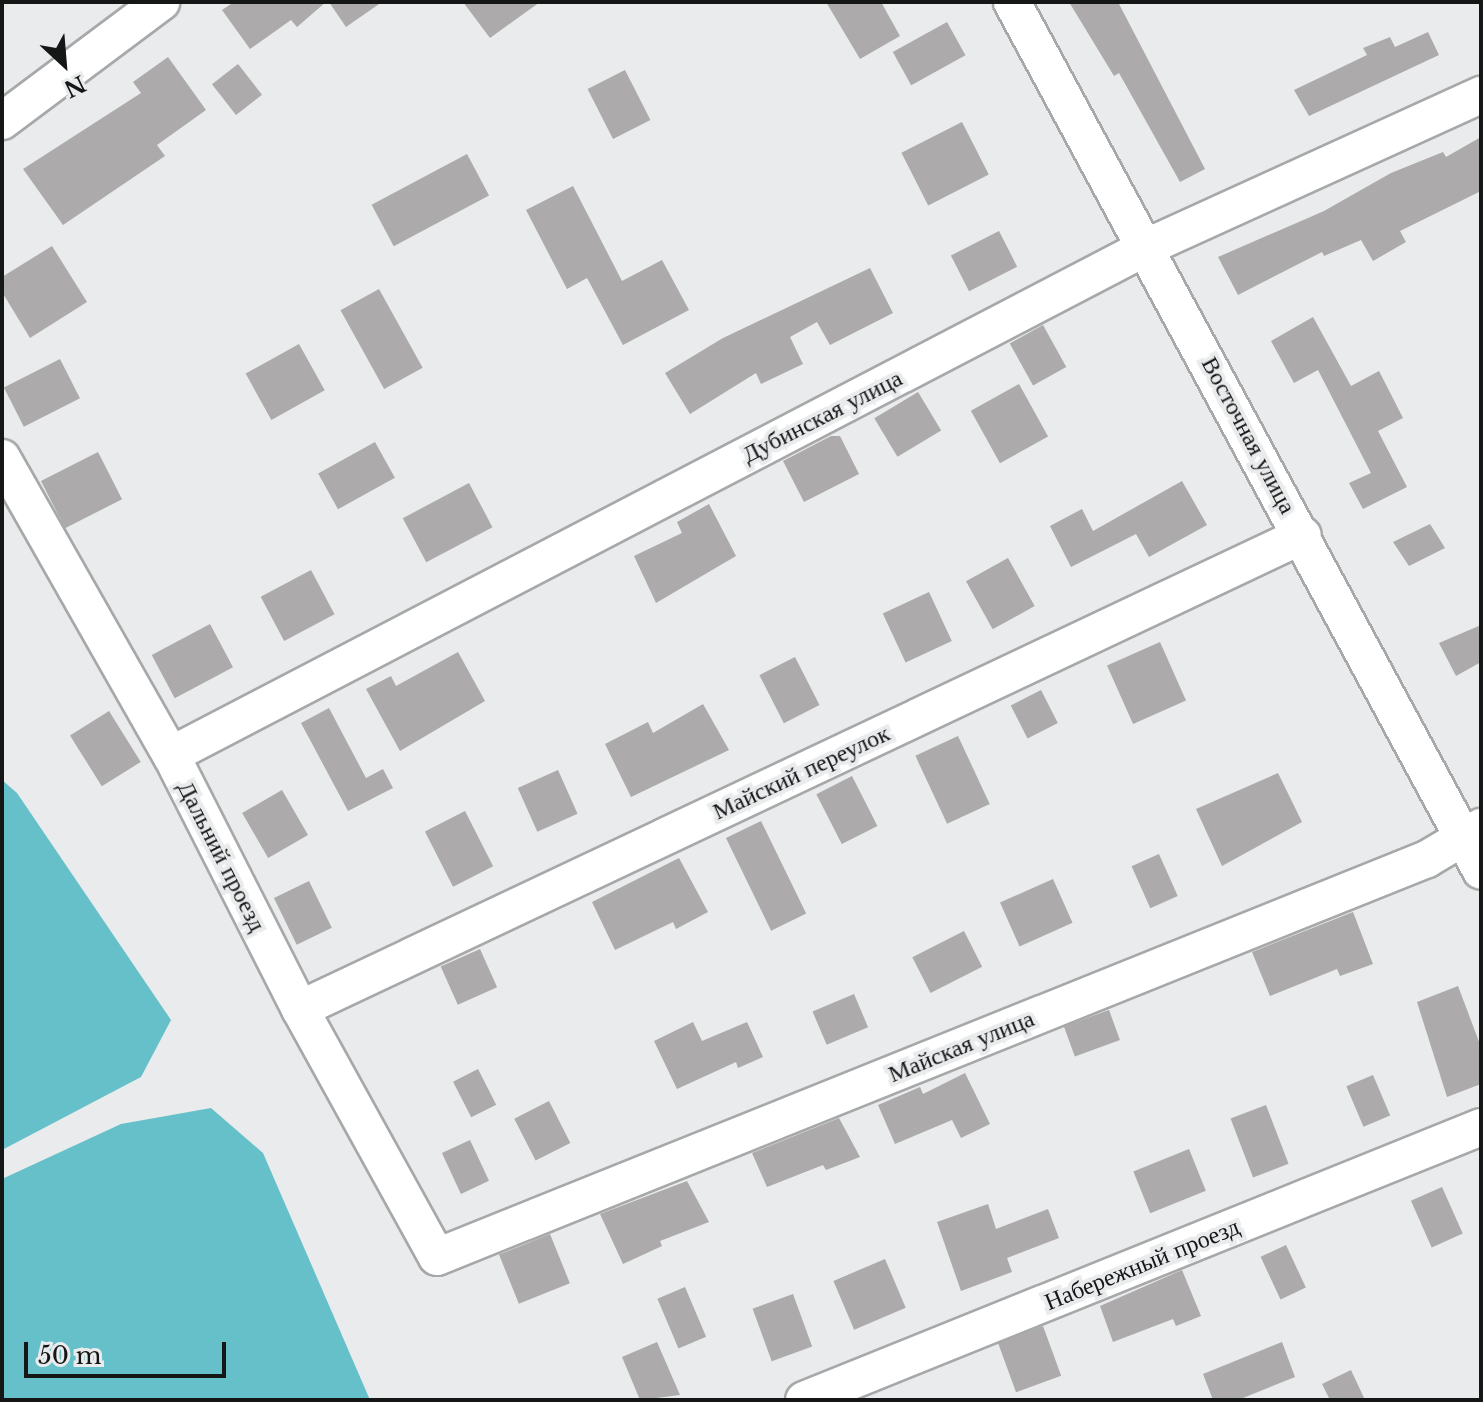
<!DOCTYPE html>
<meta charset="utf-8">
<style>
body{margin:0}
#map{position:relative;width:1483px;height:1402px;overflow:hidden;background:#e9ebec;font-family:"Libre Baskerville",serif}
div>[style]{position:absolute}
.water>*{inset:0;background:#65c0ca}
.building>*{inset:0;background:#acaaaa;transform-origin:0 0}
.roads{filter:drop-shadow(2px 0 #a6a8a9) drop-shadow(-2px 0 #a6a8a9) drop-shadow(0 2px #a6a8a9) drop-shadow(0 -2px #a6a8a9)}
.minor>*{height:36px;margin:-18px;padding:0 18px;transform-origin:18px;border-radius:18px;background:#fff}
span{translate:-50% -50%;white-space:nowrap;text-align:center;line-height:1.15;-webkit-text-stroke:8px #e9ebec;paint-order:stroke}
.street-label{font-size:24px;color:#151616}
.frame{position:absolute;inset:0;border:4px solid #151616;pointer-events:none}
.north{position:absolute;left:24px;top:24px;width:80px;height:80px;-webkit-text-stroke:6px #e9ebec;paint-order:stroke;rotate:154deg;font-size:22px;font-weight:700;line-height:32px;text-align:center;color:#151616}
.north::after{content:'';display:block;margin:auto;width:28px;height:36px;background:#151616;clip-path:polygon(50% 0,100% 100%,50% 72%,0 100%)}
.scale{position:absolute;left:24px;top:1342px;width:202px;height:36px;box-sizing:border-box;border:4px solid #151616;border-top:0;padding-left:10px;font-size:24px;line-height:28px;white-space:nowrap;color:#151616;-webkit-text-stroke:6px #e9ebec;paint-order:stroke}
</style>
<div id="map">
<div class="water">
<div style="clip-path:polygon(2px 780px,17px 793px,171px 1020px,141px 1077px,2px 1150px)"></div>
<div style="clip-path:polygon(211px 1108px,263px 1153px,370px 1400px,2px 1400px,2px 1179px,121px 1124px)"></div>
</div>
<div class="building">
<div style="clip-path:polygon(234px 2px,326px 2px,297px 27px,291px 20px,250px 49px,222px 10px)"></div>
<div style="clip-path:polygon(329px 2px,382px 2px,346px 27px)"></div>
<div style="clip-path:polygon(463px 2px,540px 2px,490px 38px)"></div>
<div style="clip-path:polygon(826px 2px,881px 2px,900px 36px,860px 59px)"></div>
<div style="clip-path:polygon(1069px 2px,1118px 2px,1205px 169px,1180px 182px,1119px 73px,1114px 76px)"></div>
<div style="left:947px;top:22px;width:38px;height:62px;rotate:61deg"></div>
<div style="clip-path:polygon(1428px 32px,1439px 55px,1309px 116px,1294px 90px,1367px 55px,1363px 48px,1390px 37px,1395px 47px)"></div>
<div style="clip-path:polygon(168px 57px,206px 110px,157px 145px,165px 156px,63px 225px,23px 169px,141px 93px,133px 82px)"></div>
<div style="left:238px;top:64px;width:39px;height:33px;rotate:52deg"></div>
<div style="left:625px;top:70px;width:56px;height:42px;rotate:63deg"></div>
<div style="left:962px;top:122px;width:59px;height:68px;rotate:63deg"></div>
<div style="clip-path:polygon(1481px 137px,1481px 191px,1400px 231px,1406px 242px,1373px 261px,1361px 240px,1324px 256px,1322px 252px,1238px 295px,1218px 257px,1324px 211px,1391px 173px,1443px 152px,1446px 157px)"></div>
<div style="left:467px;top:154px;width:47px;height:108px;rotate:62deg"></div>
<div style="clip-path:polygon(573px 186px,622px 281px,662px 260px,689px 310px,623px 345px,587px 278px,567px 289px,526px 210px)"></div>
<div style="left:999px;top:231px;width:40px;height:54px;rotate:63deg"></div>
<div style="clip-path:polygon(52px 246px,87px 302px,30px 338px,2px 292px,2px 277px)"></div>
<div style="clip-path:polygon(870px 268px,893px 313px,830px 345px,817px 322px,790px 337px,803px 364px,761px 384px,756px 373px,690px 414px,665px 373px,723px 338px)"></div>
<div style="left:379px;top:289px;width:90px;height:44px;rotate:61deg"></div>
<div style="clip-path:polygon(1313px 317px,1351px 386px,1379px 371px,1403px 418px,1378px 431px,1407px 487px,1363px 509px,1349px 483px,1371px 473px,1318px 370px,1294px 383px,1271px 341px)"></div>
<div style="left:1043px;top:325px;width:48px;height:38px;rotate:61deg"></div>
<div style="left:299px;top:344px;width:53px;height:61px;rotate:61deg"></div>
<div style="left:60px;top:359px;width:44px;height:63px;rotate:63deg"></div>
<div style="left:1019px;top:384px;width:60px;height:55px;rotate:61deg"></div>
<div style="left:918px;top:392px;width:45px;height:51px;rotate:59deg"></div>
<div style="clip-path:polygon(831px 436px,840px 436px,859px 474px,804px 502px,783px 461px)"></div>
<div style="left:375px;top:442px;width:41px;height:65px;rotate:61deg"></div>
<div style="left:98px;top:452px;width:53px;height:64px;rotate:63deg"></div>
<div style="clip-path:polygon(1182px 481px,1207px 525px,1149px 557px,1136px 534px,1071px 567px,1050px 526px,1082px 509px,1093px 531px)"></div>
<div style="left:469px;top:483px;width:50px;height:75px;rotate:62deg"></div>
<div style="clip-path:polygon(709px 504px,736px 556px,656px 603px,634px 556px,682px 533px,677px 522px)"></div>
<div style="clip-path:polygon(1430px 524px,1445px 548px,1409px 566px,1393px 542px)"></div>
<div style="left:1008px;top:558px;width:55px;height:48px;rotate:61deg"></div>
<div style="left:311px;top:570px;width:50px;height:57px;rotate:62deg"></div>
<div style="left:929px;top:592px;width:54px;height:51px;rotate:65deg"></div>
<div style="left:210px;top:624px;width:49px;height:66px;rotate:62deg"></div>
<div style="clip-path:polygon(1481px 625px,1481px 662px,1456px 676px,1439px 643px)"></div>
<div style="left:1160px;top:642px;width:64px;height:58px;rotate:66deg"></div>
<div style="clip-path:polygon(458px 652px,485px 701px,400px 751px,366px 689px,391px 676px,396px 686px)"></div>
<div style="left:795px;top:657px;width:54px;height:40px;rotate:63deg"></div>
<div style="left:1041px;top:690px;width:37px;height:34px;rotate:63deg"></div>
<div style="clip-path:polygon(703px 704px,729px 750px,631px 797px,605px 744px,648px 722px,653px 733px)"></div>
<div style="clip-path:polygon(329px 708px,366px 778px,383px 769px,393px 788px,348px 811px,301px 723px)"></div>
<div style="left:109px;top:711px;width:60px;height:46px;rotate:58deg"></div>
<div style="left:958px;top:736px;width:75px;height:47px;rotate:65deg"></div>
<div style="left:558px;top:770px;width:48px;height:44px;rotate:66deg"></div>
<div style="clip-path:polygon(1278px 773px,1302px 822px,1222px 866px,1196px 809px)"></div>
<div style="left:852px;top:776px;width:56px;height:40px;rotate:63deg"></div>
<div style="left:282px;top:790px;width:52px;height:46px;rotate:60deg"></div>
<div style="left:465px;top:811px;width:62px;height:45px;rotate:63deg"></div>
<div style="left:761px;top:821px;width:103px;height:39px;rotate:64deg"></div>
<div style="left:1159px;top:854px;width:46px;height:30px;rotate:66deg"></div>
<div style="clip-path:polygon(679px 858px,708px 912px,676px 929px,673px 922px,615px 950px,592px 902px)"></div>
<div style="left:1053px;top:879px;width:48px;height:58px;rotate:66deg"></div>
<div style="left:309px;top:881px;width:52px;height:39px;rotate:64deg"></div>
<div style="clip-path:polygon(1353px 912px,1373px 964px,1340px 976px,1337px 969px,1270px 996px,1252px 952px)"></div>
<div style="left:964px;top:931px;width:40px;height:58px;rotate:63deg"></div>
<div style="left:480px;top:949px;width:42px;height:43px;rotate:66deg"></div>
<div style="clip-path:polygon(1458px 986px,1481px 1047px,1481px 1084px,1447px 1097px,1417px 1002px)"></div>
<div style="left:854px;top:994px;width:36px;height:45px;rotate:67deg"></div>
<div style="left:1109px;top:1010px;width:32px;height:48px;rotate:70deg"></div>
<div style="clip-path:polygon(693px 1022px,702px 1041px,747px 1022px,763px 1057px,738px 1068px,736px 1062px,677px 1089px,654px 1041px)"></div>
<div style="left:478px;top:1069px;width:40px;height:28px;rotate:63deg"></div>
<div style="clip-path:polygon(965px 1073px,990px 1124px,961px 1138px,952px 1120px,895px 1144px,878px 1105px,920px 1087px,923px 1094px)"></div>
<div style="left:1373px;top:1075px;width:44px;height:29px;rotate:67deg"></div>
<div style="left:549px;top:1101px;width:47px;height:39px;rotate:63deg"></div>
<div style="left:1266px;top:1105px;width:63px;height:38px;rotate:69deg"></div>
<div style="clip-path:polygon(839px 1118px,860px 1157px,826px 1170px,823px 1165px,767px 1187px,752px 1153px)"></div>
<div style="left:470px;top:1140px;width:45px;height:31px;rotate:65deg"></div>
<div style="left:1189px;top:1149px;width:45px;height:60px;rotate:68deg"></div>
<div style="clip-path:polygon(687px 1181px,709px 1222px,660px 1241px,662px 1246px,623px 1264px,600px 1214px)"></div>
<div style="left:1442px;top:1187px;width:51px;height:34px;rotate:66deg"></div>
<div style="clip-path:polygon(988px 1204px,996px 1229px,1048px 1209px,1059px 1238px,1007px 1258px,1012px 1272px,961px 1291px,937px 1222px)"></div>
<div style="left:550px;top:1234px;width:53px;height:55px;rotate:68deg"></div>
<div style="left:1286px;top:1245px;width:47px;height:28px;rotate:65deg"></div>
<div style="left:885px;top:1259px;width:53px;height:56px;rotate:67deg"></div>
<div style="clip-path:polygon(1182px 1270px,1201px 1316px,1176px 1326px,1173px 1319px,1113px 1342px,1100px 1306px)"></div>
<div style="left:685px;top:1287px;width:54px;height:30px;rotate:67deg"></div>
<div style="left:793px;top:1294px;width:56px;height:43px;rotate:70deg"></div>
<div style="left:1043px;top:1326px;width:53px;height:48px;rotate:70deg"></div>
<div style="clip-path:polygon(657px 1342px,680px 1395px,640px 1400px,622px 1357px)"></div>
<div style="clip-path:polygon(1282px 1342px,1295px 1377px,1238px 1400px,1213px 1400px,1203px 1374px)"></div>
<div style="clip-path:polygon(1351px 1370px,1365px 1400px,1330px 1400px,1322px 1384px)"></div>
</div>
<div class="roads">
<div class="minor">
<div style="left:1012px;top:2px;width:987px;rotate:61.64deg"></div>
<div style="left:2px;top:121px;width:199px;rotate:-36.8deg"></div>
<div style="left:2px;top:458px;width:342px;rotate:60.4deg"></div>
<div style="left:171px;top:755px;width:285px;rotate:63.1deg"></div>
<div style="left:300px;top:1009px;width:283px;rotate:61.1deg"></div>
<div style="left:437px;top:1257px;width:1067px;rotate:-21.9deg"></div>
<div style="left:1427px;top:859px;width:63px;rotate:-30.7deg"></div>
<div style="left:171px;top:755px;width:1100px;rotate:-27.5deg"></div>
<div style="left:1147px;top:247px;width:367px;rotate:-24.5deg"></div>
<div style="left:300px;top:1009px;width:1109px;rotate:-25.29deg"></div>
<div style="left:804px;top:1400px;width:730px;rotate:-21.96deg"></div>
</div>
</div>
<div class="street-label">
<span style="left:822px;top:416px;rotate:-27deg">Дубинская улица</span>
<span style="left:1249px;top:435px;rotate:62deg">Восточная улица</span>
<span style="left:801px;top:772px;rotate:-25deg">Майский переулок</span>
<span style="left:222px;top:856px;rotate:63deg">Дальний проезд</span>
<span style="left:961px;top:1046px;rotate:-22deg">Майская улица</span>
<span style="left:1142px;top:1264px;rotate:-22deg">Набережный проезд</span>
</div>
<div class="frame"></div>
<div class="north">N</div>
<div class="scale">50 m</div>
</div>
